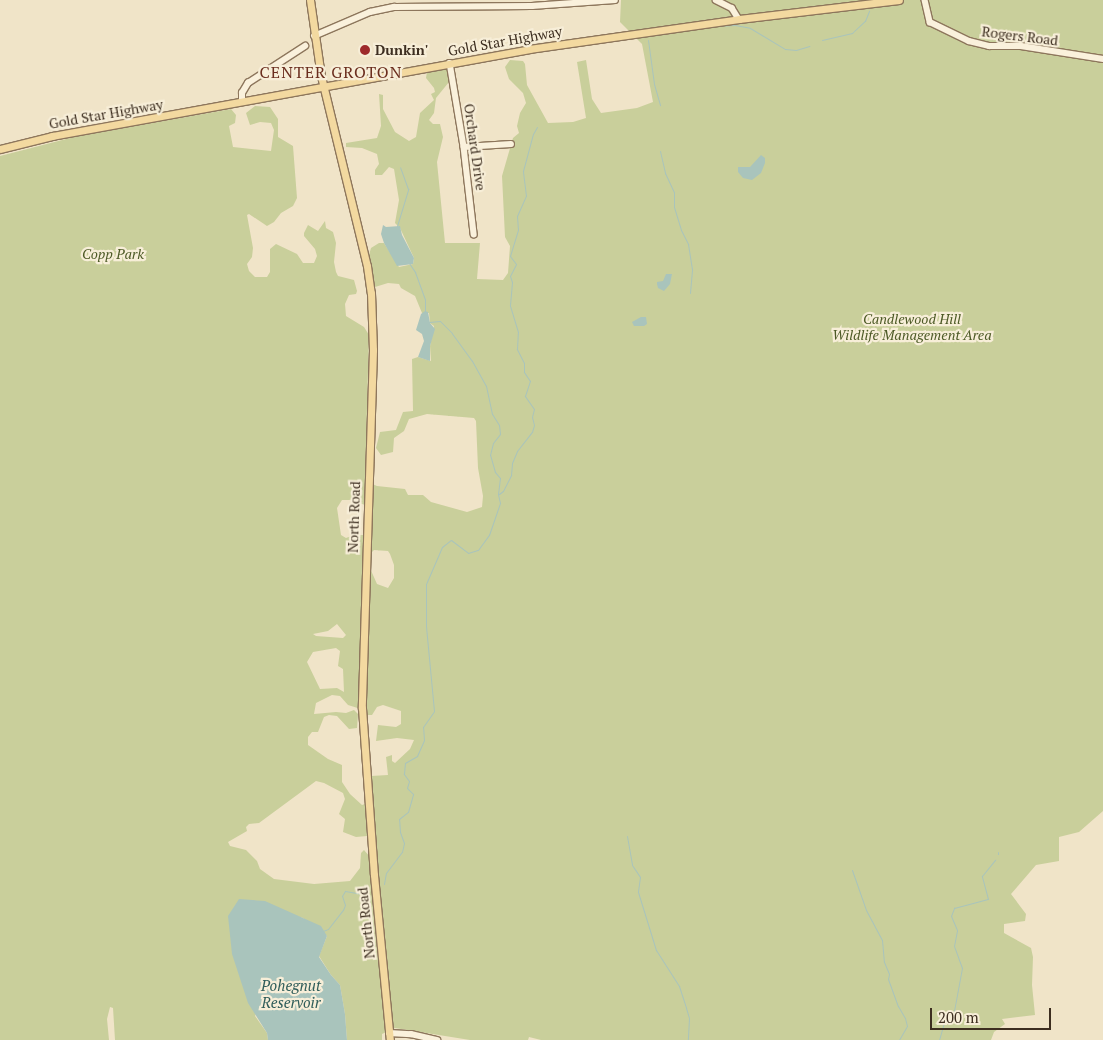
<!DOCTYPE html>
<style>
body{margin:0}
#map{position:relative;width:1103px;height:1040px;overflow:hidden;background:#f0e4c8;font-family:"PT Serif",serif}
div>[style]{position:absolute}
.green>*{inset:0;background:#c9cf9b}
.water>*{inset:0;background:#a9c4bc}
.stream>*{height:1px;margin:-0.5px;padding:0 0.5px;transform-origin:0.5px;border-radius:0.5px;background:#a9c4bc}
.roads{filter:drop-shadow(1px 0 #8d765c) drop-shadow(-1px 0 #8d765c) drop-shadow(0 1px #8d765c) drop-shadow(0 -1px #8d765c)}
.minor>*{height:5.5px;margin:-2.75px;padding:0 2.75px;transform-origin:2.75px;border-radius:2.75px;background:#faf1dc}
.major>*{height:7px;margin:-3.5px;padding:0 3.5px;transform-origin:3.5px;border-radius:3.5px;background:#f3d9a0}
.dots>*{width:14px;height:14px;translate:-50% -50%;box-sizing:border-box;border:2px solid #f7eed8;border-radius:50%}
span{translate:-50% -50%;white-space:nowrap;text-align:center;line-height:1.15;-webkit-text-stroke:4.5px #f7eed8;paint-order:stroke}
.street-label{font-size:14px;color:#3d2e20}
.poi-label{font-size:14px;color:#3d2e20;font-weight:700}
.left{translate:0 -50%;text-align:left}
.park-label{font-size:14px;color:#4d5a26;font-style:italic}
.water-label{font-size:15px;color:#2f5d5a;font-style:italic}
.quarter-label{font-size:16px;color:#6b2e1e;letter-spacing:1px}
.scale{position:absolute;left:930px;top:1008px;width:121px;height:22px;box-sizing:border-box;border:2px solid #3d2e20;border-top:0;padding-left:6px;font-size:15px;line-height:18px;white-space:nowrap;color:#3d2e20;-webkit-text-stroke:4px #f7eed8;paint-order:stroke}
</style>
<div id="map">
<div class="green">
<div style="clip-path:polygon(evenodd,621px 0,1103px 0,1103px 811px,1079px 832px,1059px 837px,1059px 861px,1036px 865px,1011px 894px,1026px 914px,1025px 921px,1004px 924px,1004px 933px,1031px 948px,1033px 957px,1032px 985px,1035px 1015px,1002px 1019px,1005px 1024px,994px 1032px,991px 1040px,541px 1040px,529px 1037px,528px 1040px,470px 1040px,395px 1028px,382px 1034px,382px 1040px,347px 1040px,345px 1014px,340px 985px,331px 975px,319px 956px,327px 936px,303px 918px,293px 915px,255px 1016px,267px 1033px,268px 1040px,115px 1040px,113px 1008px,110px 1007px,107px 1019px,109px 1040px,0 1040px,0 156px,74px 137px,231px 109px,236px 115px,235px 123px,229px 126px,233px 147px,271px 151px,274px 130px,271px 123px,260px 122px,250px 125px,246px 113px,255px 106px,270px 107px,278px 119px,278px 137px,293px 146px,297px 198px,293px 206px,281px 213px,274px 222px,267px 226px,249px 214px,247px 215px,253px 248px,252px 257px,247px 264px,249px 271px,255px 277px,267px 277px,270px 272px,270px 249px,276px 244px,297px 254px,303px 263px,314px 263px,317px 256px,315px 249px,304px 236px,304px 233px,308px 225px,318px 231px,325px 221px,326px 228px,333px 232px,336px 243px,334px 262px,336px 272px,338px 276px,354px 280px,357px 291px,356px 294px,349px 295px,345px 304px,346px 316px,364px 327px,369px 335px,365px 481px,377px 486px,405px 489px,408px 495px,423px 495px,431px 502px,467px 512px,482px 507px,483px 496px,478px 468px,476px 421px,474px 418px,427px 414px,409px 419px,404px 431px,394px 438px,393px 452px,381px 455px,376px 448px,380px 432px,396px 430px,403px 412px,413px 411px,412px 359px,418px 357px,431px 361px,430px 346px,434px 326px,430px 323px,429px 313px,422px 313px,415px 296px,401px 288px,399px 284px,388px 283px,375px 287px,369px 255px,371px 248px,379px 243px,384px 243px,399px 267px,413px 264px,414px 258px,400px 228px,395px 223px,399px 200px,394px 169px,389px 167px,382px 175px,375px 175px,375px 170px,379px 164px,377px 154px,362px 148px,346px 147px,346px 143px,377px 138px,381px 126px,379px 94px,383px 95px,383px 109px,395px 132px,409px 141px,416px 137px,420px 113px,434px 100px,431px 94px,435px 92px,434px 88px,426px 78px,427px 72px,436px 69px,448px 69px,449px 82px,436px 98px,434px 113px,429px 120px,433px 124px,440px 124px,443px 137px,437px 162px,445px 243px,480px 243px,477px 279px,503px 280px,508px 273px,510px 246px,505px 237px,502px 176px,513px 138px,519px 133px,517px 126px,520px 113px,526px 103px,523px 93px,509px 79px,505px 67px,510px 60px,523px 61px,525px 64px,527px 85px,548px 123px,573px 122px,586px 118px,577px 62px,586px 60px,592px 99px,601px 113px,637px 108px,653px 102px,642px 44px,620px 22px,621px 0,342px 500px,351px 500px,365px 505px,363px 535px,354px 535px,346px 538px,341px 535px,337px 508px,342px 500px,621px 0,374px 550px,388px 551px,390px 554px,394px 565px,394px 578px,388px 588px,377px 584px,369px 566px,371px 553px,374px 550px,621px 0,337px 624px,346px 635px,343px 638px,316px 636px,313px 634px,328px 631px,337px 624px,621px 0,336px 648px,340px 651px,338px 666px,343px 669px,344px 692px,337px 688px,320px 689px,307px 662px,313px 652px,336px 648px,621px 0,332px 695px,340px 696px,348px 705px,364px 710px,367px 715px,372px 715px,377px 707px,383px 705px,401px 711px,401px 724px,396px 727px,378px 725px,376px 741px,397px 738px,414px 740px,410px 749px,395px 763px,392px 761px,392px 755px,386px 757px,388px 775px,371px 776px,365px 804px,362px 805px,350px 794px,342px 782px,342px 765px,328px 759px,308px 745px,308px 737px,312px 732px,318px 732px,324px 717px,329px 715px,337px 716px,349px 729px,357px 728px,358px 714px,354px 710px,346px 713px,336px 712px,314px 714px,316px 703px,332px 695px,621px 0,316px 781px,324px 783px,343px 793px,345px 799px,339px 814px,345px 819px,343px 832px,356px 837px,367px 836px,369px 839px,370px 857px,364px 850px,361px 853px,360px 868px,350px 881px,314px 884px,274px 879px,260px 869px,257px 861px,246px 850px,230px 846px,228px 842px,247px 831px,246px 827px,249px 824px,259px 823px,316px 781px)"></div>
</div>
<div class="water">
<div style="clip-path:polygon(761px 155px,765px 158px,765px 163px,761px 173px,752px 180px,743px 178px,738px 172px,738px 167px,750px 167px)"></div>
<div style="clip-path:polygon(383px 225px,386px 227px,400px 226px,402px 235px,414px 258px,413px 264px,397px 266px,384px 243px,381px 234px)"></div>
<div style="clip-path:polygon(666px 274px,672px 274px,670px 284px,664px 291px,658px 288px,657px 284px,657px 282px,663px 281px)"></div>
<div style="clip-path:polygon(425px 311px,428px 312px,430px 323px,435px 329px,430px 346px,430px 361px,418px 357px,424px 341px,422px 334px,416px 330px,421px 314px)"></div>
<div style="clip-path:polygon(641px 317px,646px 317px,647px 324px,644px 326px,634px 326px,632px 322px)"></div>
<div style="clip-path:polygon(239px 899px,265px 901px,321px 926px,327px 936px,319px 957px,331px 975px,340px 985px,345px 1014px,347px 1040px,268px 1040px,267px 1033px,248px 1003px,232px 954px,228px 916px)"></div>
</div>
<div class="stream">
<div style="left:715px;top:26px;width:20px;rotate:-3deg"></div>
<div style="left:735px;top:25px;width:15px;rotate:11deg"></div>
<div style="left:750px;top:28px;width:41px;rotate:31deg"></div>
<div style="left:785px;top:49px;width:11px;rotate:5deg"></div>
<div style="left:796px;top:50px;width:14px;rotate:-17deg"></div>
<div style="left:648px;top:40px;width:44px;rotate:82.2deg"></div>
<div style="left:654px;top:84px;width:22px;rotate:74deg"></div>
<div style="left:822px;top:40px;width:31px;rotate:-13deg"></div>
<div style="left:852px;top:33px;width:18px;rotate:-43deg"></div>
<div style="left:865px;top:21px;width:11px;rotate:-68deg"></div>
<div style="left:660px;top:151px;width:23px;rotate:77deg"></div>
<div style="left:665px;top:173px;width:21px;rotate:65deg"></div>
<div style="left:674px;top:192px;width:15px;rotate:90deg"></div>
<div style="left:674px;top:207px;width:24px;rotate:73deg"></div>
<div style="left:681px;top:230px;width:16px;rotate:63deg"></div>
<div style="left:688px;top:244px;width:26px;rotate:81deg"></div>
<div style="left:692px;top:270px;width:23px;rotate:95deg"></div>
<div style="left:397px;top:226px;width:39px;rotate:-73deg"></div>
<div style="left:408px;top:189px;width:23px;rotate:-110deg"></div>
<div style="left:409px;top:263px;width:11px;rotate:56deg"></div>
<div style="left:415px;top:272px;width:29px;rotate:70deg"></div>
<div style="left:425px;top:299px;width:12px;rotate:90deg"></div>
<div style="left:499px;top:494px;width:5px;rotate:-37deg"></div>
<div style="left:503px;top:491px;width:18px;rotate:-63deg"></div>
<div style="left:511px;top:475px;width:12px;rotate:-85deg"></div>
<div style="left:512px;top:463px;width:13px;rotate:-67deg"></div>
<div style="left:517px;top:451px;width:24px;rotate:-52deg"></div>
<div style="left:532px;top:432px;width:7px;rotate:-74deg"></div>
<div style="left:534px;top:425px;width:8px;rotate:-104deg"></div>
<div style="left:532px;top:417px;width:8px;rotate:-76deg"></div>
<div style="left:534px;top:409px;width:16px;rotate:-125deg"></div>
<div style="left:525px;top:396px;width:16px;rotate:-72deg"></div>
<div style="left:530px;top:381px;width:11px;rotate:-124deg"></div>
<div style="left:524px;top:372px;width:9px;rotate:-90deg"></div>
<div style="left:524px;top:363px;width:16px;rotate:-117deg"></div>
<div style="left:517px;top:349px;width:17px;rotate:-87deg"></div>
<div style="left:518px;top:332px;width:28px;rotate:-107deg"></div>
<div style="left:510px;top:305px;width:23px;rotate:-85deg"></div>
<div style="left:512px;top:282px;width:6px;rotate:-108deg"></div>
<div style="left:510px;top:276px;width:13px;rotate:-63deg"></div>
<div style="left:516px;top:264px;width:10px;rotate:-127deg"></div>
<div style="left:510px;top:256px;width:27px;rotate:-73deg"></div>
<div style="left:518px;top:230px;width:14px;rotate:-94deg"></div>
<div style="left:517px;top:216px;width:22px;rotate:-66deg"></div>
<div style="left:526px;top:196px;width:25px;rotate:-97deg"></div>
<div style="left:523px;top:171px;width:38px;rotate:-75deg"></div>
<div style="left:533px;top:134px;width:8px;rotate:-60deg"></div>
<div style="left:627px;top:836px;width:29px;rotate:80deg"></div>
<div style="left:632px;top:865px;width:14px;rotate:56deg"></div>
<div style="left:640px;top:877px;width:15px;rotate:98deg"></div>
<div style="left:638px;top:892px;width:61px;rotate:72.8deg"></div>
<div style="left:656px;top:950px;width:43px;rotate:57.4deg"></div>
<div style="left:679px;top:986px;width:23px;rotate:72deg"></div>
<div style="left:686px;top:1008px;width:10px;rotate:73deg"></div>
<div style="left:689px;top:1018px;width:22px;rotate:93deg"></div>
<div style="left:998px;top:854px;width:2px;rotate:-90deg"></div>
<div style="left:852px;top:870px;width:42px;rotate:70.7deg"></div>
<div style="left:866px;top:910px;width:34px;rotate:62deg"></div>
<div style="left:882px;top:940px;width:22px;rotate:85deg"></div>
<div style="left:884px;top:962px;width:13px;rotate:67deg"></div>
<div style="left:889px;top:974px;width:5px;rotate:101deg"></div>
<div style="left:888px;top:979px;width:29px;rotate:70deg"></div>
<div style="left:898px;top:1006px;width:14px;rotate:60deg"></div>
<div style="left:905px;top:1018px;width:8px;rotate:76deg"></div>
<div style="left:907px;top:1026px;width:16px;rotate:120deg"></div>
<div style="left:384px;top:884px;width:11px;rotate:-80deg"></div>
<div style="left:386px;top:873px;width:26px;rotate:-53deg"></div>
<div style="left:402px;top:852px;width:9px;rotate:-77deg"></div>
<div style="left:404px;top:843px;width:12px;rotate:-110deg"></div>
<div style="left:400px;top:832px;width:13px;rotate:-94deg"></div>
<div style="left:399px;top:819px;width:11px;rotate:-38deg"></div>
<div style="left:408px;top:812px;width:19px;rotate:-74deg"></div>
<div style="left:413px;top:794px;width:8px;rotate:-135deg"></div>
<div style="left:407px;top:788px;width:7px;rotate:-74deg"></div>
<div style="left:409px;top:781px;width:9px;rotate:-126deg"></div>
<div style="left:404px;top:774px;width:11px;rotate:-85deg"></div>
<div style="left:405px;top:763px;width:14px;rotate:-30deg"></div>
<div style="left:417px;top:756px;width:17px;rotate:-66deg"></div>
<div style="left:424px;top:740px;width:13px;rotate:-94deg"></div>
<div style="left:423px;top:727px;width:19px;rotate:-55deg"></div>
<div style="left:434px;top:711px;width:85px;rotate:-95.4deg"></div>
<div style="left:426px;top:626px;width:42px;rotate:-90deg"></div>
<div style="left:426px;top:584px;width:40px;rotate:-66.6deg"></div>
<div style="left:442px;top:547px;width:11px;rotate:-38deg"></div>
<div style="left:451px;top:540px;width:21px;rotate:37deg"></div>
<div style="left:468px;top:553px;width:10px;rotate:-17deg"></div>
<div style="left:478px;top:550px;width:19px;rotate:-54deg"></div>
<div style="left:489px;top:535px;width:34px;rotate:-71deg"></div>
<div style="left:500px;top:503px;width:9px;rotate:-103deg"></div>
<div style="left:498px;top:494px;width:16px;rotate:-83deg"></div>
<div style="left:500px;top:478px;width:8px;rotate:-130deg"></div>
<div style="left:495px;top:472px;width:18px;rotate:-106deg"></div>
<div style="left:490px;top:455px;width:12px;rotate:-76deg"></div>
<div style="left:493px;top:443px;width:11px;rotate:-52deg"></div>
<div style="left:500px;top:434px;width:9px;rotate:-96deg"></div>
<div style="left:499px;top:425px;width:13px;rotate:-122deg"></div>
<div style="left:492px;top:414px;width:29px;rotate:-102deg"></div>
<div style="left:486px;top:386px;width:29px;rotate:-119deg"></div>
<div style="left:472px;top:361px;width:34px;rotate:-126deg"></div>
<div style="left:452px;top:333px;width:17px;rotate:-135deg"></div>
<div style="left:440px;top:321px;width:11px;rotate:175deg"></div>
<div style="left:323px;top:931px;width:5px;rotate:-22deg"></div>
<div style="left:328px;top:929px;width:24px;rotate:-52deg"></div>
<div style="left:343px;top:910px;width:5px;rotate:-68deg"></div>
<div style="left:345px;top:905px;width:9px;rotate:-108deg"></div>
<div style="left:342px;top:896px;width:6px;rotate:-59deg"></div>
<div style="left:345px;top:891px;width:22px;rotate:10deg"></div>
<div style="left:939px;top:1040px;width:19px;rotate:-74deg"></div>
<div style="left:944px;top:1022px;width:15px;rotate:-48deg"></div>
<div style="left:954px;top:1011px;width:44px;rotate:-79.5deg"></div>
<div style="left:962px;top:968px;width:23px;rotate:-110deg"></div>
<div style="left:954px;top:946px;width:16px;rotate:-79deg"></div>
<div style="left:957px;top:930px;width:15px;rotate:-113deg"></div>
<div style="left:951px;top:916px;width:9px;rotate:-69deg"></div>
<div style="left:954px;top:908px;width:35px;rotate:-15deg"></div>
<div style="left:988px;top:899px;width:24px;rotate:-105deg"></div>
<div style="left:982px;top:876px;width:21px;rotate:-51deg"></div>
</div>
<div class="roads">
<div class="minor">
<div style="left:716px;top:0;width:18px;rotate:27deg"></div>
<div style="left:732px;top:8px;width:13px;rotate:58deg"></div>
<div style="left:925px;top:0;width:23px;rotate:77deg"></div>
<div style="left:930px;top:22px;width:43px;rotate:26deg"></div>
<div style="left:969px;top:41px;width:21px;rotate:14deg"></div>
<div style="left:989px;top:46px;width:32px"></div>
<div style="left:1021px;top:46px;width:83px;rotate:9deg"></div>
<div style="left:314px;top:36px;width:61px;rotate:-23.2deg"></div>
<div style="left:370px;top:12px;width:25px;rotate:-12deg"></div>
<div style="left:394px;top:7px;width:138px;rotate:-0.4deg"></div>
<div style="left:532px;top:6px;width:83px;rotate:-4.1deg"></div>
<div style="left:450px;top:63px;width:85px;rotate:80.5deg"></div>
<div style="left:464px;top:147px;width:88px;rotate:83.4deg"></div>
<div style="left:242px;top:101px;width:8px;rotate:-90deg"></div>
<div style="left:242px;top:93px;width:12px;rotate:-59deg"></div>
<div style="left:248px;top:83px;width:68px;rotate:-33deg"></div>
<div style="left:464px;top:147px;width:47px;rotate:-3.7deg"></div>
<div style="left:389px;top:1033px;width:22px;rotate:3deg"></div>
<div style="left:411px;top:1034px;width:27px;rotate:13deg"></div>
</div>
<div class="major">
<div style="left:310px;top:0;width:77px;rotate:81.8deg"></div>
<div style="left:321px;top:76px;width:195px;rotate:76.4deg"></div>
<div style="left:367px;top:266px;width:27px;rotate:82deg"></div>
<div style="left:371px;top:293px;width:57px;rotate:88deg"></div>
<div style="left:373px;top:350px;width:358px;rotate:91.8deg"></div>
<div style="left:362px;top:708px;width:167px;rotate:85.9deg"></div>
<div style="left:374px;top:875px;width:166px;rotate:84.5deg"></div>
<div style="left:0;top:149px;width:54px;rotate:-14deg"></div>
<div style="left:52px;top:136px;width:485px;rotate:-10.3deg"></div>
<div style="left:529px;top:49px;width:212px;rotate:-8.1deg"></div>
<div style="left:739px;top:19px;width:161px;rotate:-6.8deg"></div>
</div>
</div>
<div class="dots">
<div style="left:365px;top:50px;background:#9e2a2b"></div>
</div>
<div class="street-label">
<span style="left:1020px;top:36px;rotate:7deg">Rogers Road</span>
<span style="left:505px;top:41px;rotate:-10deg">Gold Star Highway</span>
<span style="left:106px;top:114px;rotate:-10deg">Gold Star Highway</span>
<span style="left:475px;top:147px;rotate:82deg">Orchard Drive</span>
<span style="left:354px;top:517px;rotate:-88deg">North Road</span>
<span style="left:366px;top:923px;rotate:-96deg">North Road</span>
</div>
<div class="poi-label">
<span class="left" style="left:375px;top:50px">Dunkin'</span>
</div>
<div class="park-label">
<span style="left:113px;top:254px">Copp Park</span>
<span style="left:912px;top:327px">Candlewood Hill<br>Wildlife Management Area</span>
</div>
<div class="water-label">
<span style="left:291px;top:994px">Pohegnut<br>Reservoir</span>
</div>
<div class="quarter-label">
<span style="left:331px;top:72px">CENTER GROTON</span>
</div>
<div class="scale">200 m</div>
</div>
